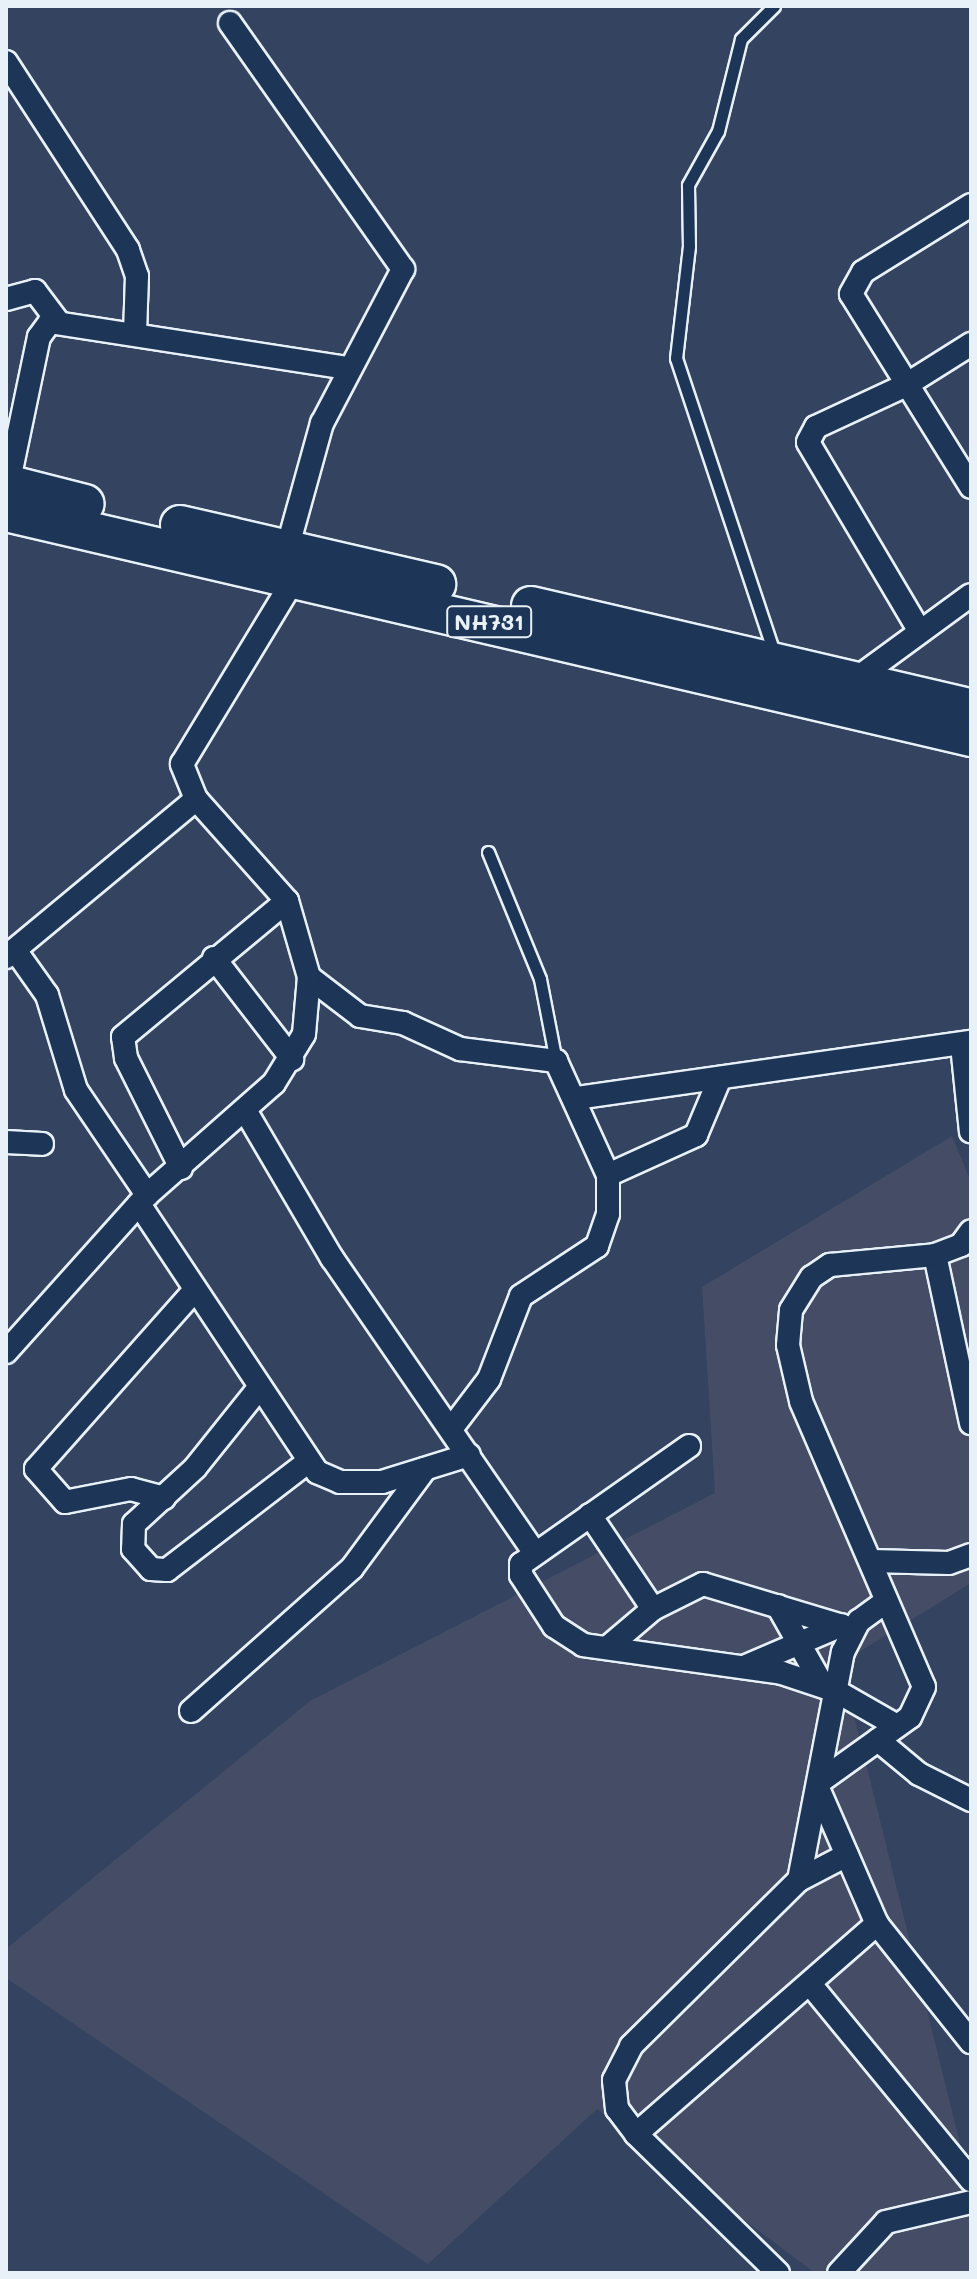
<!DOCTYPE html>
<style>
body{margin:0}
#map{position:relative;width:977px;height:2279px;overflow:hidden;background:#34435f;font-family:Mali,sans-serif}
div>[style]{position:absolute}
.built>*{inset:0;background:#444d65}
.roads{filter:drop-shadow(2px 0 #e8f1f8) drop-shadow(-2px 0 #e8f1f8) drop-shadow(0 2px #e8f1f8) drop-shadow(0 -2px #e8f1f8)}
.lane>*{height:11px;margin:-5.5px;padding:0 5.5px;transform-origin:5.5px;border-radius:5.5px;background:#1d3557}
.street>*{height:22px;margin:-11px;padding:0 11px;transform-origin:11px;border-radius:11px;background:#1d3557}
.highway>*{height:38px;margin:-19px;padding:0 19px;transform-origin:19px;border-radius:19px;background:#1d3557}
span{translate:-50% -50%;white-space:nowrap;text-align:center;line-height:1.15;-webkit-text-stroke:8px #1d3557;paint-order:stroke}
.shield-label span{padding:2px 6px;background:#1d3557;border:2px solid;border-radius:6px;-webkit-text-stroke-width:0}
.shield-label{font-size:22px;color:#e8f1f8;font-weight:700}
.frame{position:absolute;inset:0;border:8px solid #e8f1f8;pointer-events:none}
</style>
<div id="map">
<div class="built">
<div style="clip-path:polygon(952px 1136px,971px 1182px,971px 1583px,841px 1663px,971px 2188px,971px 2273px,815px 2273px,597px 2109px,428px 2264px,6px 1978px,6px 1949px,310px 1701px,715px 1493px,702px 1287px)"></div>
</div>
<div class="roads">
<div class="lane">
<div style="left:774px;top:6px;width:47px;rotate:135deg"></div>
<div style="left:741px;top:39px;width:95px;rotate:104deg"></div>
<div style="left:718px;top:131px;width:62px;rotate:119.1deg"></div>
<div style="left:688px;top:185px;width:61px;rotate:89.1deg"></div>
<div style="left:689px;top:246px;width:113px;rotate:96.6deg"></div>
<div style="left:676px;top:358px;width:314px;rotate:71.6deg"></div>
<div style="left:488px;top:852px;width:137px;rotate:67.7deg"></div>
<div style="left:540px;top:979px;width:84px;rotate:79deg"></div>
</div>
<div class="street">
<div style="left:230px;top:23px;width:301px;rotate:54.9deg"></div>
<div style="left:403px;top:269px;width:174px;rotate:117.7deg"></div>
<div style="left:322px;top:423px;width:131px;rotate:105.5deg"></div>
<div style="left:6px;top:62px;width:224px;rotate:57deg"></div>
<div style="left:128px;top:250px;width:28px;rotate:71deg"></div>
<div style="left:137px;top:276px;width:56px;rotate:92deg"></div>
<div style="left:971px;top:205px;width:127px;rotate:148.2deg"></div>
<div style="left:863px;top:272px;width:25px;rotate:119deg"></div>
<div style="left:851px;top:294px;width:227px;rotate:58.1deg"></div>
<div style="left:6px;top:299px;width:30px;rotate:-15deg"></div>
<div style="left:35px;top:291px;width:36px;rotate:53deg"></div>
<div style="left:8px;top:485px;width:151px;rotate:-78.2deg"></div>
<div style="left:39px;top:337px;width:19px;rotate:-54deg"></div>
<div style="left:50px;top:322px;width:302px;rotate:8.8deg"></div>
<div style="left:919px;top:630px;width:218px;rotate:-120.6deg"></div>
<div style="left:808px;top:442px;width:17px;rotate:-62deg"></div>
<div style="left:816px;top:427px;width:99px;rotate:-25deg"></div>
<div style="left:906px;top:385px;width:77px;rotate:-32.2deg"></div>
<div style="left:852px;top:682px;width:147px;rotate:-36.2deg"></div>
<div style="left:15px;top:950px;width:55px;rotate:54.6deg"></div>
<div style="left:47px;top:995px;width:99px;rotate:73deg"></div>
<div style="left:76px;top:1090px;width:127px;rotate:55.9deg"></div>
<div style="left:6px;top:957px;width:247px;rotate:-39.7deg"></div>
<div style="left:214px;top:958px;width:128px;rotate:52.3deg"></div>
<div style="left:309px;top:977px;width:64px;rotate:37.4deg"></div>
<div style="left:360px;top:1016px;width:44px;rotate:9.2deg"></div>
<div style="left:403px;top:1023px;width:63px;rotate:24.5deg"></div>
<div style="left:460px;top:1049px;width:97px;rotate:7.1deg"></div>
<div style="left:556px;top:1061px;width:125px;rotate:65.5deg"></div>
<div style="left:608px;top:1175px;width:39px;rotate:90deg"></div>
<div style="left:608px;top:1214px;width:34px;rotate:109deg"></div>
<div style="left:597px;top:1246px;width:91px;rotate:146.7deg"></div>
<div style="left:521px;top:1296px;width:89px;rotate:111.1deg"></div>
<div style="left:489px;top:1379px;width:63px;rotate:127.2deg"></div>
<div style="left:962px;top:1045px;width:87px;rotate:84.1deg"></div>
<div style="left:576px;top:1098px;width:399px;rotate:-8.1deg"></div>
<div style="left:245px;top:1110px;width:172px;rotate:59.6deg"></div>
<div style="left:332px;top:1258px;width:358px;rotate:55.5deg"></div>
<div style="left:6px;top:1142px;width:36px;rotate:3deg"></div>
<div style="left:181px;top:1168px;width:123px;rotate:-116.6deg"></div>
<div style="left:126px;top:1058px;width:21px;rotate:-98deg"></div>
<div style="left:123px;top:1037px;width:213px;rotate:-39.7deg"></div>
<div style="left:608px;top:1175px;width:97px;rotate:-24.4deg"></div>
<div style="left:696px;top:1135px;width:62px;rotate:-67.2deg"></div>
<div style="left:139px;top:1204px;width:322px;rotate:56.4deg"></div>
<div style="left:317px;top:1472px;width:25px;rotate:23deg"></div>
<div style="left:340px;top:1482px;width:42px"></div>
<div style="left:382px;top:1482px;width:91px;rotate:-17.2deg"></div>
<div style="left:935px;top:1255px;width:172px;rotate:77.9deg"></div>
<div style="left:6px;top:1352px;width:211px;rotate:-48.1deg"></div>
<div style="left:147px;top:1195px;width:169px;rotate:-41.4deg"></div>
<div style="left:274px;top:1083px;width:57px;rotate:-58.5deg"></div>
<div style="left:304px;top:1034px;width:57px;rotate:-85deg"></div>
<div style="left:309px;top:977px;width:79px;rotate:-106.1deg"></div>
<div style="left:287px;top:901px;width:137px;rotate:-131.7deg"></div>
<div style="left:196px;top:799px;width:38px;rotate:-112deg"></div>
<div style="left:182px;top:764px;width:216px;rotate:-58.8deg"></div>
<div style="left:259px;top:1388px;width:102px;rotate:128.7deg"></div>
<div style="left:195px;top:1468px;width:83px;rotate:137.4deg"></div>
<div style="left:134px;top:1524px;width:25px;rotate:92deg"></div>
<div style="left:133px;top:1549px;width:27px;rotate:48deg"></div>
<div style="left:151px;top:1569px;width:16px;rotate:4deg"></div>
<div style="left:167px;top:1570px;width:178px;rotate:-37.5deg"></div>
<div style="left:689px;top:1446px;width:205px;rotate:144.9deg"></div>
<div style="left:521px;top:1564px;width:11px;rotate:90deg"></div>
<div style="left:521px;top:1575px;width:61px;rotate:57.1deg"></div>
<div style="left:554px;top:1626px;width:35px;rotate:33deg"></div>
<div style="left:583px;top:1645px;width:201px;rotate:8deg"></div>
<div style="left:782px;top:1673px;width:57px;rotate:18.4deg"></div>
<div style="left:836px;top:1691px;width:70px;rotate:29.8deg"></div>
<div style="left:164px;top:1498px;width:34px;rotate:-165deg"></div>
<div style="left:131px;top:1489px;width:67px;rotate:168.9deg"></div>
<div style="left:65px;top:1502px;width:44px;rotate:-131.3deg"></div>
<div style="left:36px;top:1469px;width:239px;rotate:-48.4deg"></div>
<div style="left:590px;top:1515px;width:113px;rotate:56.2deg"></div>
<div style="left:871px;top:1561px;width:78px;rotate:1.5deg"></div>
<div style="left:949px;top:1563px;width:23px;rotate:-20deg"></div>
<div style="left:778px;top:1606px;width:92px;rotate:60.6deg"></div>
<div style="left:607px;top:1648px;width:60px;rotate:-40.3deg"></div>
<div style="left:653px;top:1609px;width:56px;rotate:-26.6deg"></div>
<div style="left:703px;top:1584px;width:156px;rotate:16.8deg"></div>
<div style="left:746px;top:1666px;width:104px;rotate:-23.1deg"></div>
<div style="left:191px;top:1711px;width:215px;rotate:-41.6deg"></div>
<div style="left:352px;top:1568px;width:123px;rotate:-53.6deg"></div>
<div style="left:878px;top:1740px;width:53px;rotate:39.7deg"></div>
<div style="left:919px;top:1774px;width:58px;rotate:26.6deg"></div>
<div style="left:822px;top:1780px;width:108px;rotate:-35.6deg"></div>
<div style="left:910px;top:1717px;width:33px;rotate:-65deg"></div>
<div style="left:924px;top:1687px;width:311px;rotate:-113.3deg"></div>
<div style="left:801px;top:1401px;width:57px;rotate:-103.1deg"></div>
<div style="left:788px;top:1345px;width:35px;rotate:-85deg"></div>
<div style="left:791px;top:1310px;width:39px;rotate:-58deg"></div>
<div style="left:812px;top:1277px;width:22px;rotate:-34deg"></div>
<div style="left:830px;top:1265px;width:105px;rotate:-5.4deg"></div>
<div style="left:935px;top:1255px;width:28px;rotate:-21deg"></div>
<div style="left:961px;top:1245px;width:17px;rotate:-54deg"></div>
<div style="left:820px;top:1793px;width:143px;rotate:66.5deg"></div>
<div style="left:877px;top:1924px;width:151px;rotate:51.5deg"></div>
<div style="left:799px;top:1880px;width:54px;rotate:-27.5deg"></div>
<div style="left:810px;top:1984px;width:254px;rotate:50.6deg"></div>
<div style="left:636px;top:2134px;width:320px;rotate:-41.1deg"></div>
<div style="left:778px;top:2273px;width:199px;rotate:-135.6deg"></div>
<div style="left:636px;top:2134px;width:31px;rotate:-127deg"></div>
<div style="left:617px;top:2109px;width:29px;rotate:-96deg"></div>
<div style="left:614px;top:2080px;width:38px;rotate:-63deg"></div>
<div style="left:631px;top:2046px;width:236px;rotate:-44.7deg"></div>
<div style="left:799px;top:1880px;width:232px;rotate:-79.1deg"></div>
<div style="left:843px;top:1652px;width:35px;rotate:-63deg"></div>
<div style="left:859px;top:1621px;width:34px;rotate:-36deg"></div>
<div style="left:839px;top:2273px;width:69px;rotate:-47.3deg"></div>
<div style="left:886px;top:2222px;width:87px;rotate:-13.2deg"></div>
</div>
<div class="highway">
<div style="left:6px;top:484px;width:81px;rotate:14.2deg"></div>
<div style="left:6px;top:512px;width:991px;rotate:13.12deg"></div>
<div style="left:180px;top:525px;width:263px;rotate:13deg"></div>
<div style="left:531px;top:606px;width:452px;rotate:13.1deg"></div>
</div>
</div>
<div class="shield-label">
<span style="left:489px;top:622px">NH731</span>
</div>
<div class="frame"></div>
</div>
